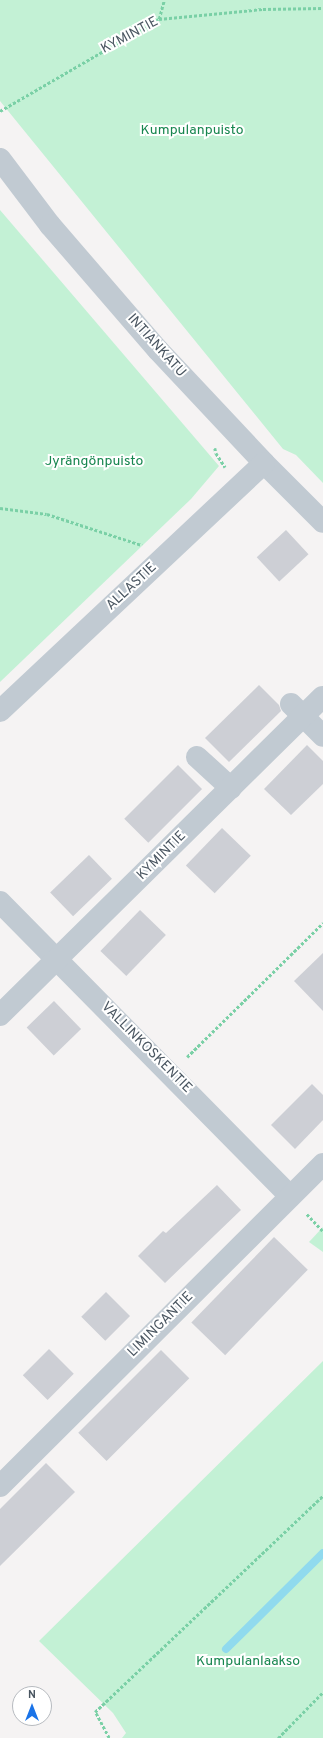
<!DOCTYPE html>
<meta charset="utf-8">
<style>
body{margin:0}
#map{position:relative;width:323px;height:1738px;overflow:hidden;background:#f5f3f3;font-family:Overpass,sans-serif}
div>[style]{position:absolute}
.green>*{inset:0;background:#c3f1d5}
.stream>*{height:8px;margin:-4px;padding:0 4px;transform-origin:4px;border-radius:4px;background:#90daee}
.building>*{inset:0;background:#cdcfd5;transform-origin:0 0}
.path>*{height:2.5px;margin-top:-1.25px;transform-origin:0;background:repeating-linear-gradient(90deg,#7ad0a6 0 3px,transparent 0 5px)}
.minor>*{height:22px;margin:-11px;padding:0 11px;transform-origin:11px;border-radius:11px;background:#c1cad2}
span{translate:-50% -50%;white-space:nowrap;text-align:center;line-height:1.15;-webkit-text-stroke:4px #fff;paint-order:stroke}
.street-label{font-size:14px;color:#4a5661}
.park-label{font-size:14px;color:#17864f}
.north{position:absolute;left:12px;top:1686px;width:40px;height:40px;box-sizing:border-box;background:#fff;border:1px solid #b7bbc0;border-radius:50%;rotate:0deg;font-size:11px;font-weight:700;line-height:16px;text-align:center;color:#4a5661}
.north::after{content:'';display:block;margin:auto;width:14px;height:18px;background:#1a73e8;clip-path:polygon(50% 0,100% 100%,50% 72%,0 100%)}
</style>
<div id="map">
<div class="green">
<div style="clip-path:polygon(0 0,323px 0,323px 483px,296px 455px,283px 449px,0 101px)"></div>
<div style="clip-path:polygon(0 210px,219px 466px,191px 499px,0 682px)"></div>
<div style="clip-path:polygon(323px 1227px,323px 1252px,309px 1242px)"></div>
<div style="clip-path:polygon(323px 1361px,323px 1738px,122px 1738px,126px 1733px,113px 1713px,39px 1641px)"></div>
</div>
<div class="stream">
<div style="left:226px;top:1649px;width:136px;rotate:-44.7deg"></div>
</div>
<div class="building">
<div style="left:286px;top:530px;width:33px;height:40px;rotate:47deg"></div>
<div style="clip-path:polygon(259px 685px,279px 705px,281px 711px,229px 762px,205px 738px)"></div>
<div style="clip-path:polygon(307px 745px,323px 761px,323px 784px,291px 815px,264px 789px)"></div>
<div style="left:178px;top:765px;width:34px;height:76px;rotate:45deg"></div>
<div style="left:222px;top:828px;width:40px;height:52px;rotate:44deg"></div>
<div style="left:89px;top:855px;width:33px;height:54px;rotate:46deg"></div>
<div style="left:140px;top:910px;width:36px;height:57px;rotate:44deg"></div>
<div style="clip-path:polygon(323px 953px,323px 1011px,294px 981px)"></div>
<div style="left:54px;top:1001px;width:39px;height:38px;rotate:46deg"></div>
<div style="clip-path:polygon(312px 1084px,323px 1095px,323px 1120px,295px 1149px,271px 1125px)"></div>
<div style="clip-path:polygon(217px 1185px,241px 1210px,165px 1283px,138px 1256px,163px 1231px,166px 1233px)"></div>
<div style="left:274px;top:1237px;width:47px;height:119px;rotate:44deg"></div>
<div style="left:106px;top:1292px;width:34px;height:35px;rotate:45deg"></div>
<div style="left:49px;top:1349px;width:35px;height:37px;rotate:45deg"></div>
<div style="left:161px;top:1350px;width:40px;height:117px;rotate:45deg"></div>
<div style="clip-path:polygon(46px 1463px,75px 1492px,0 1566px,0 1509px)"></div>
</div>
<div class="path">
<div style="left:159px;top:19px;width:20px;rotate:-75deg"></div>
<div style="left:0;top:111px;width:184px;rotate:-30.1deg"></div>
<div style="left:159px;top:19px;width:104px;rotate:-5.5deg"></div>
<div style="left:263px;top:9px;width:60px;rotate:-1deg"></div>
<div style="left:215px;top:448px;width:5px;rotate:79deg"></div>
<div style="left:216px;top:453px;width:17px;rotate:57deg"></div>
<div style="left:0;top:508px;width:47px;rotate:7.3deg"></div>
<div style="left:47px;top:514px;width:100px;rotate:18.1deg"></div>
<div style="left:187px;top:1057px;width:191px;rotate:-44.6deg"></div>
<div style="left:307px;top:1214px;width:23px;rotate:47deg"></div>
<div style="left:109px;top:1738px;width:30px;rotate:-118deg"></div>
<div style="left:95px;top:1712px;width:314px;rotate:-43.5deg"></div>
<div style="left:278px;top:1738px;width:64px;rotate:-45.6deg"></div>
</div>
<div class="minor">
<div style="left:0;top:159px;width:83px;rotate:52.9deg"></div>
<div style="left:50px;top:225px;width:165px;rotate:49.2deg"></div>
<div style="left:158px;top:350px;width:155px;rotate:46.8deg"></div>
<div style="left:264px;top:463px;width:83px;rotate:45deg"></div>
<div style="left:291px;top:704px;width:45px;rotate:45deg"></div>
<div style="left:0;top:711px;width:362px;rotate:-43.2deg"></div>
<div style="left:197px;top:757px;width:46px;rotate:42.4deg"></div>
<div style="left:0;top:902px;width:413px;rotate:45.4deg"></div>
<div style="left:0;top:1015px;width:453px;rotate:-44.6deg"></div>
<div style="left:0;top:1486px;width:456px;rotate:-44.9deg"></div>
</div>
<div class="street-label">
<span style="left:130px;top:36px;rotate:-28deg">KYMINTIE</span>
<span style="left:156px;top:346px;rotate:48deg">INTIANKATU</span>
<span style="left:132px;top:587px;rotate:-43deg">ALLASTIE</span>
<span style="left:162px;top:856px;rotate:-45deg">KYMINTIE</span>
<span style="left:146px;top:1048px;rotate:45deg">VALLINKOSKENTIE</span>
<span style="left:161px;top:1325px;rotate:-45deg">LIMINGANTIE</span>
</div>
<div class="park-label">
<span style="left:192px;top:131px">Kumpulanpuisto</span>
<span style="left:94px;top:462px">Jyrängönpuisto</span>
<span style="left:248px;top:1662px">Kumpulanlaakso</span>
</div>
<div class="north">N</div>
</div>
